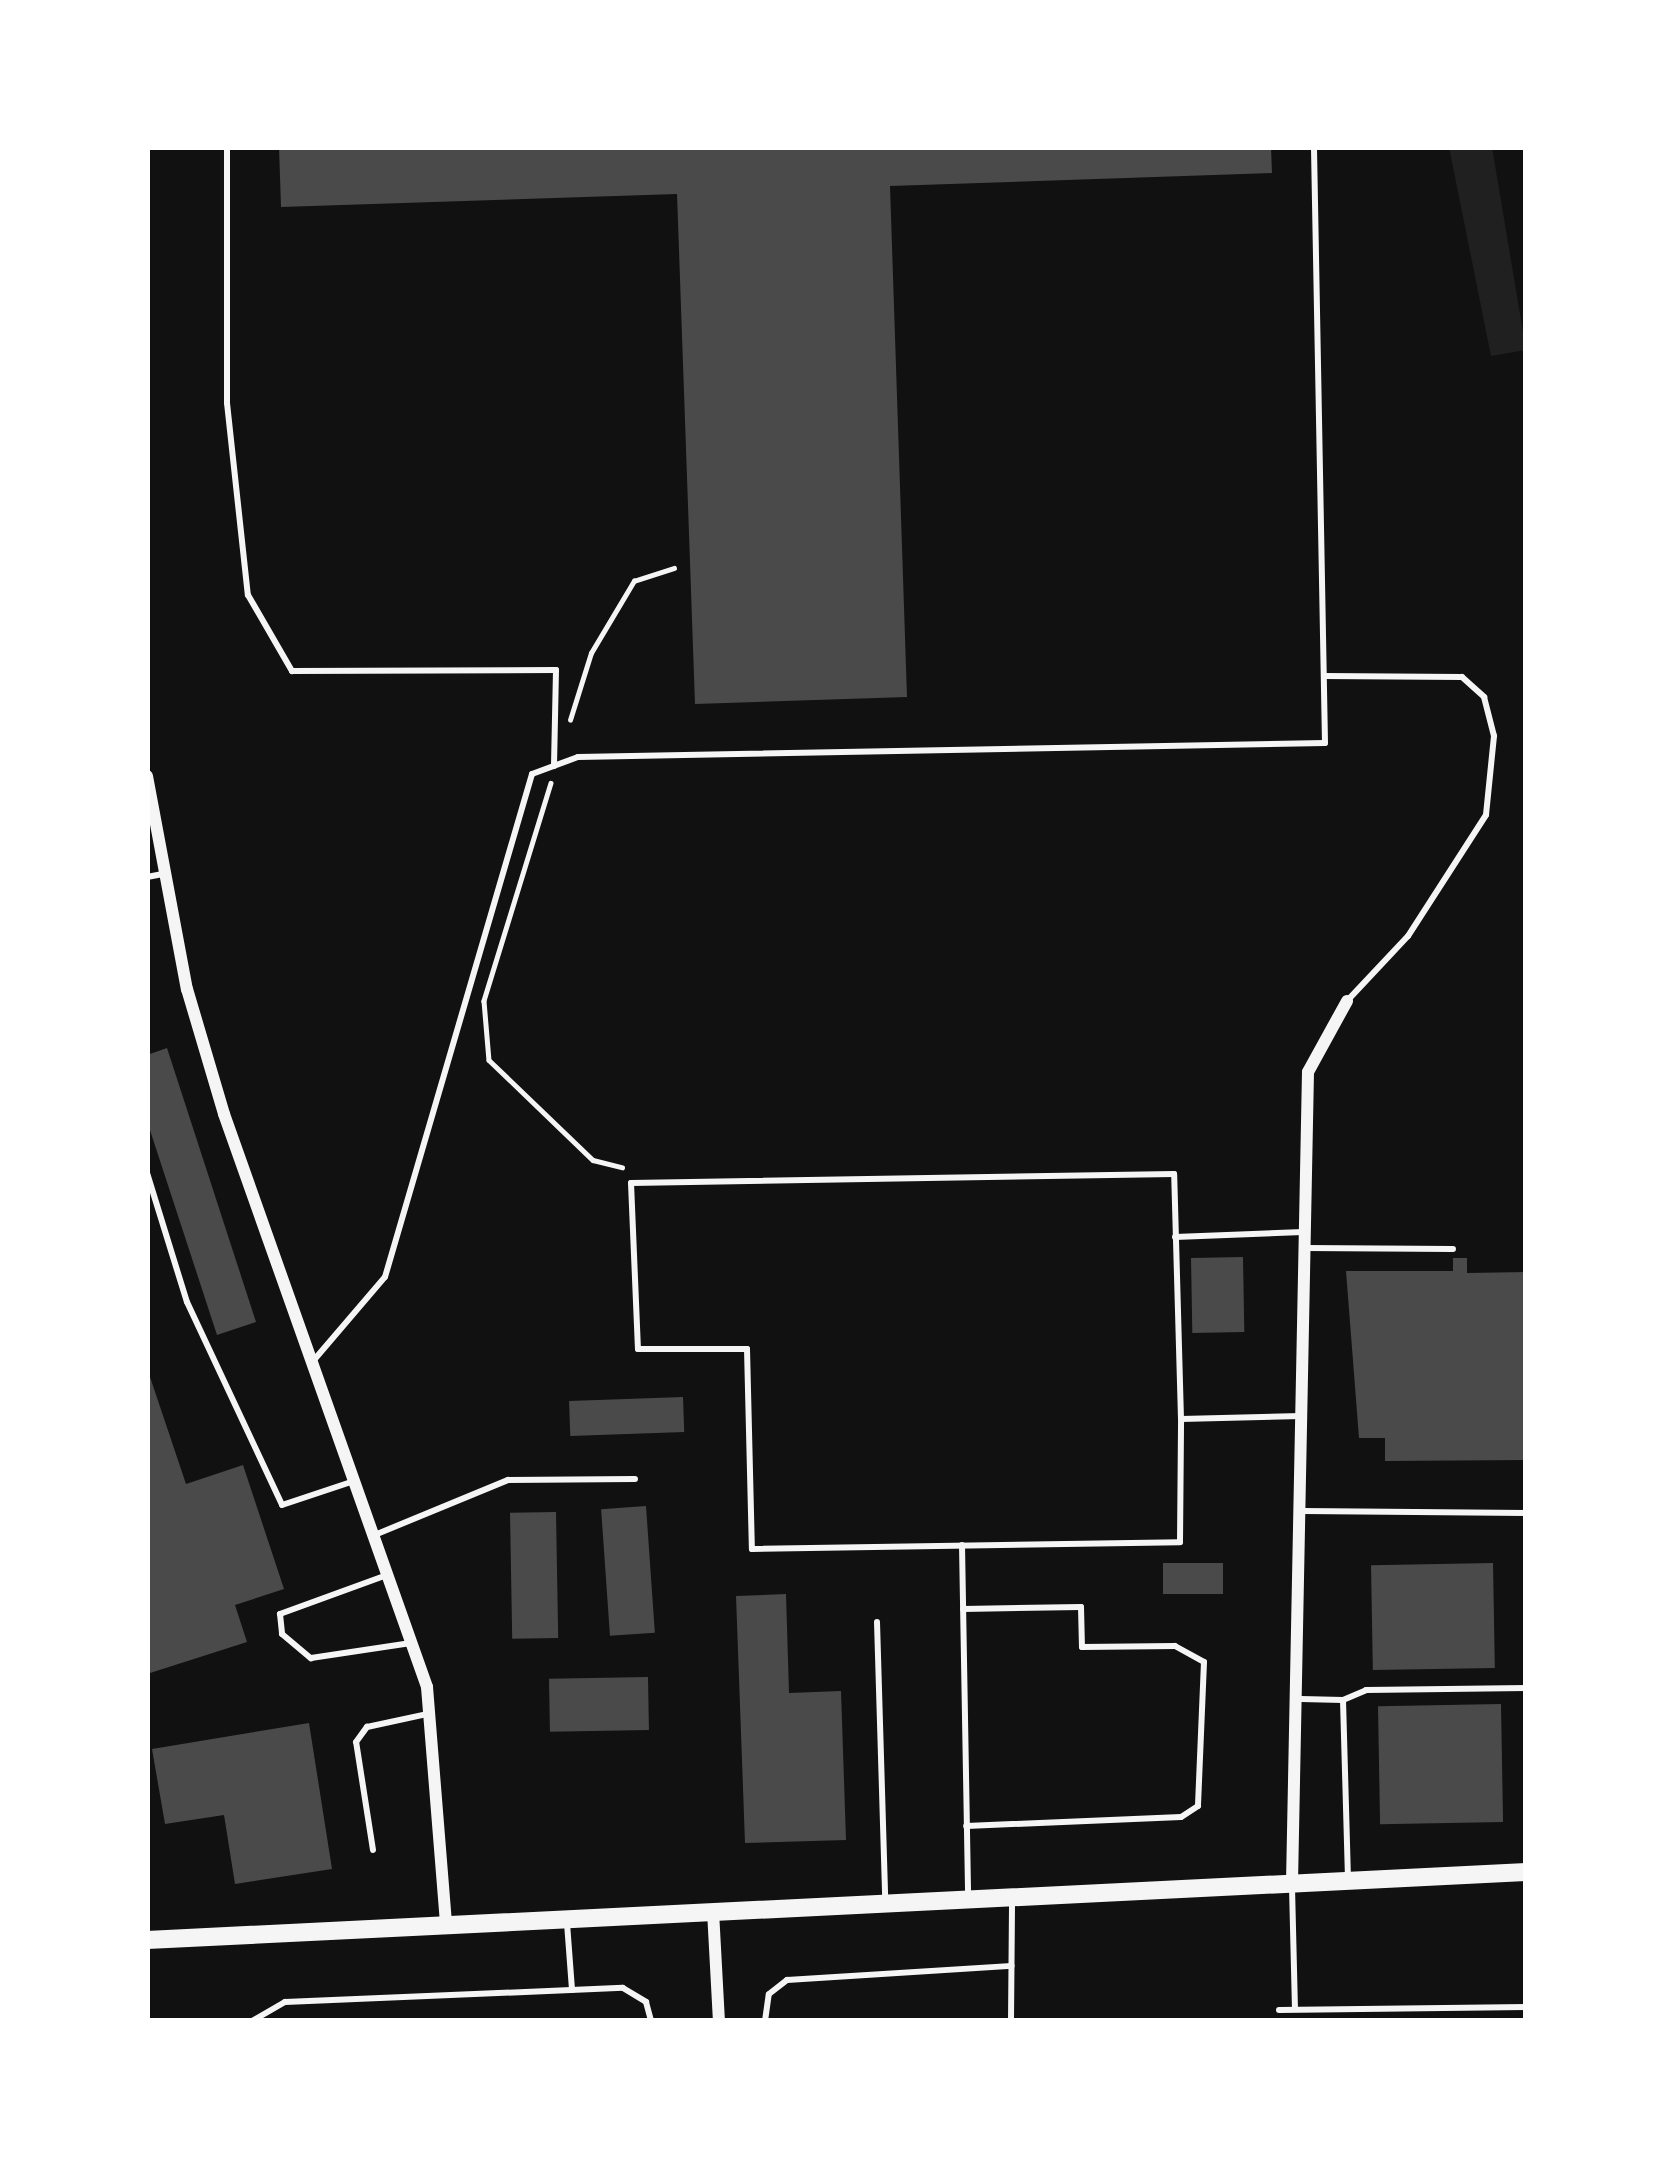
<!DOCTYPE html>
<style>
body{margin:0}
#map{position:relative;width:1673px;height:2168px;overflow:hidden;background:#111;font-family:Figtree,sans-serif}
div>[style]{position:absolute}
.green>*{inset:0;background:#202020}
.building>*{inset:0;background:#4a4a4a;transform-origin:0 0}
.path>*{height:4.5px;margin:-2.25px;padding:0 2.25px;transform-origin:2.25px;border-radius:2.25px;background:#f5f5f5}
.service>*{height:6px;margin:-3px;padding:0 3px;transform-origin:3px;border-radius:3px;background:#f5f5f5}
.minor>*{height:12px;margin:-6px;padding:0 6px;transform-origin:6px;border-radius:6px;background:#f5f5f5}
.secondary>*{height:18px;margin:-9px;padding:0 9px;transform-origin:9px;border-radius:9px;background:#f5f5f5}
span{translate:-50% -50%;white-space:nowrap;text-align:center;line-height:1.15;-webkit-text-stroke:12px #fff;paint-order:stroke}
.frame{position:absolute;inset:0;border:150px solid #fff;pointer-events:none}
</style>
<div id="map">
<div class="green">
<div style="clip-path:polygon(1449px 147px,1492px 147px,1526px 350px,1491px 356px)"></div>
</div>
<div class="building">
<div style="clip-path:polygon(279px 147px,1271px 147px,1272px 173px,890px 186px,907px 697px,695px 704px,677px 194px,281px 207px)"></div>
<div style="clip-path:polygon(167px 1048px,256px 1322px,217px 1335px,147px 1121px,147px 1055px)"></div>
<div style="left:1243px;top:1257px;width:75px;height:52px;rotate:89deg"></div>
<div style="clip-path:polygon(1453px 1258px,1467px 1258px,1467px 1273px,1526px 1272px,1526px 1460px,1385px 1461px,1385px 1438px,1359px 1438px,1346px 1271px,1453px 1271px)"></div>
<div style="clip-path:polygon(147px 1368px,186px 1484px,243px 1465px,284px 1589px,235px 1605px,247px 1642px,147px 1674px)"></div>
<div style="left:683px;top:1397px;width:35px;height:114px;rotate:88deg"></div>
<div style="left:646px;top:1506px;width:127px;height:45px;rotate:86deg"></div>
<div style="left:556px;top:1512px;width:126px;height:46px;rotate:89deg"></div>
<div style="left:1223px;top:1563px;width:31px;height:60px;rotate:90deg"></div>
<div style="left:1493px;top:1563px;width:105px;height:122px;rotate:89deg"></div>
<div style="clip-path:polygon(786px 1594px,789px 1693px,841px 1691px,846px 1840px,745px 1843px,736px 1596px)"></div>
<div style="left:648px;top:1677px;width:53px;height:99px;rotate:89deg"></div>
<div style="left:1501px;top:1704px;width:118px;height:123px;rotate:89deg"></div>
<div style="clip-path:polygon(309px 1723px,332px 1869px,235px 1884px,224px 1815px,165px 1824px,152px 1749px)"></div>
</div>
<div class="path">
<div style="left:570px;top:720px;width:70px;rotate:-72.6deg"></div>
<div style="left:591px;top:653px;width:84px;rotate:-59.2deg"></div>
<div style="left:634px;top:581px;width:42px;rotate:-18deg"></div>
<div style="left:551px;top:783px;width:228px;rotate:107.1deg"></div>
<div style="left:484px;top:1001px;width:59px;rotate:85.2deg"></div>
<div style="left:489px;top:1060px;width:144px;rotate:43.9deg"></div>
<div style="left:593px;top:1160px;width:30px;rotate:14deg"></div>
</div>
<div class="service">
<div style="left:227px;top:147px;width:256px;rotate:90deg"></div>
<div style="left:227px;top:403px;width:193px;rotate:83.8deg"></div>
<div style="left:248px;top:595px;width:88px;rotate:59.9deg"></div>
<div style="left:292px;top:671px;width:264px;rotate:-0.2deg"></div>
<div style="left:556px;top:670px;width:96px;rotate:91.2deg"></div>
<div style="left:1324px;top:676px;width:138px;rotate:0.4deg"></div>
<div style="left:1462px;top:677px;width:30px;rotate:42deg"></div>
<div style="left:1484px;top:697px;width:40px;rotate:75.6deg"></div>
<div style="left:1494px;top:736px;width:79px;rotate:95.8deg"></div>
<div style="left:1486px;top:815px;width:144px;rotate:122.8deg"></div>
<div style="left:1408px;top:936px;width:89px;rotate:133.2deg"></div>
<div style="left:147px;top:877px;width:20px;rotate:-11deg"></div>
<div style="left:147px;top:1173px;width:135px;rotate:72.8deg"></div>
<div style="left:187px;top:1302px;width:224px;rotate:64.9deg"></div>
<div style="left:282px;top:1505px;width:76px;rotate:-18.4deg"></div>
<div style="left:1175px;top:1237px;width:128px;rotate:-2.2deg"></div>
<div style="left:1306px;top:1248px;width:147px;rotate:0.4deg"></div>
<div style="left:314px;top:1360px;width:109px;rotate:-49.5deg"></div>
<div style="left:385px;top:1277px;width:524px;rotate:-73.71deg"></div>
<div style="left:532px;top:774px;width:49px;rotate:-20.3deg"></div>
<div style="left:578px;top:757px;width:747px;rotate:-1.07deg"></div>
<div style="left:1325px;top:743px;width:596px;rotate:-91.06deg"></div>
<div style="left:1181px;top:1419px;width:245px;rotate:-91.6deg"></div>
<div style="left:1174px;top:1174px;width:543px;rotate:179.05deg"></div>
<div style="left:631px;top:1183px;width:166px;rotate:87.6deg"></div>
<div style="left:638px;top:1349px;width:109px"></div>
<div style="left:747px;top:1349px;width:200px;rotate:88.6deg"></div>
<div style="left:752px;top:1549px;width:428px;rotate:-0.9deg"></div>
<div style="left:1180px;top:1542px;width:123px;rotate:-89.5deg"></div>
<div style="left:1181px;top:1419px;width:120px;rotate:-1.4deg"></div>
<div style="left:1303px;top:1511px;width:223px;rotate:0.5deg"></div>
<div style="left:377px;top:1534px;width:142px;rotate:-22.4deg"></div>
<div style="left:508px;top:1480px;width:127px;rotate:-0.5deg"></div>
<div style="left:962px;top:1545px;width:350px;rotate:89deg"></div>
<div style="left:387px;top:1575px;width:114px;rotate:160deg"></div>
<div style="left:280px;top:1614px;width:20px;rotate:84deg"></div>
<div style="left:282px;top:1634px;width:38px;rotate:40deg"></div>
<div style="left:311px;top:1658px;width:101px;rotate:-8.5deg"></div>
<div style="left:963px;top:1609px;width:118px;rotate:-1deg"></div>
<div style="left:1081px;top:1607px;width:40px;rotate:88.6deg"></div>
<div style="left:1082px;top:1647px;width:93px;rotate:-0.6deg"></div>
<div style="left:1175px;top:1646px;width:33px;rotate:29deg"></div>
<div style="left:1204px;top:1662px;width:144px;rotate:92.4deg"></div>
<div style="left:1198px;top:1806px;width:20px;rotate:147deg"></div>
<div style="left:1181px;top:1817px;width:215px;rotate:177.6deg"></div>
<div style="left:877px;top:1622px;width:277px;rotate:88.3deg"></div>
<div style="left:1301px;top:1699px;width:42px;rotate:1.4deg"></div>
<div style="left:1343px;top:1700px;width:177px;rotate:88.4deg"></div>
<div style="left:1343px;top:1700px;width:25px;rotate:-23deg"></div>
<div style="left:1366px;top:1690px;width:160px;rotate:-0.7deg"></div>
<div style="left:373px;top:1850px;width:109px;rotate:-98.9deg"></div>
<div style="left:356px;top:1742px;width:19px;rotate:-54deg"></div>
<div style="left:367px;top:1727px;width:61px;rotate:-12.2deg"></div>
<div style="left:1292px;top:1887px;width:122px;rotate:88.6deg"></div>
<div style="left:567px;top:1923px;width:67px;rotate:85.7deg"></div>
<div style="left:1279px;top:2010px;width:247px;rotate:-0.7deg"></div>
<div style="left:252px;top:2021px;width:38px;rotate:-30deg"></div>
<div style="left:285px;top:2002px;width:338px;rotate:-2.4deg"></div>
<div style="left:623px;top:1988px;width:27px;rotate:31deg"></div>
<div style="left:646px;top:2002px;width:20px;rotate:75deg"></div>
<div style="left:765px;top:2021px;width:27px;rotate:-82deg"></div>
<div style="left:769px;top:1994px;width:23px;rotate:-38deg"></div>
<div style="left:787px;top:1980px;width:225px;rotate:-3.6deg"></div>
<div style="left:1011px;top:2021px;width:122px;rotate:-89.5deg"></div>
</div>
<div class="minor">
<div style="left:147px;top:776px;width:217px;rotate:79.4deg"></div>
<div style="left:187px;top:989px;width:130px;rotate:73.5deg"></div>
<div style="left:224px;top:1114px;width:608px;rotate:70.49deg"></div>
<div style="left:427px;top:1687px;width:238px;rotate:85.4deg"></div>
<div style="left:1292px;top:1883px;width:811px;rotate:-88.87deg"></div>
<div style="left:1308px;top:1072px;width:81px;rotate:-61.2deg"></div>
<div style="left:713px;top:1911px;width:110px;rotate:86.9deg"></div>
</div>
<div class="secondary">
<div style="left:147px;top:1940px;width:1381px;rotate:-2.82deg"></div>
</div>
<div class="frame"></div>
</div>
